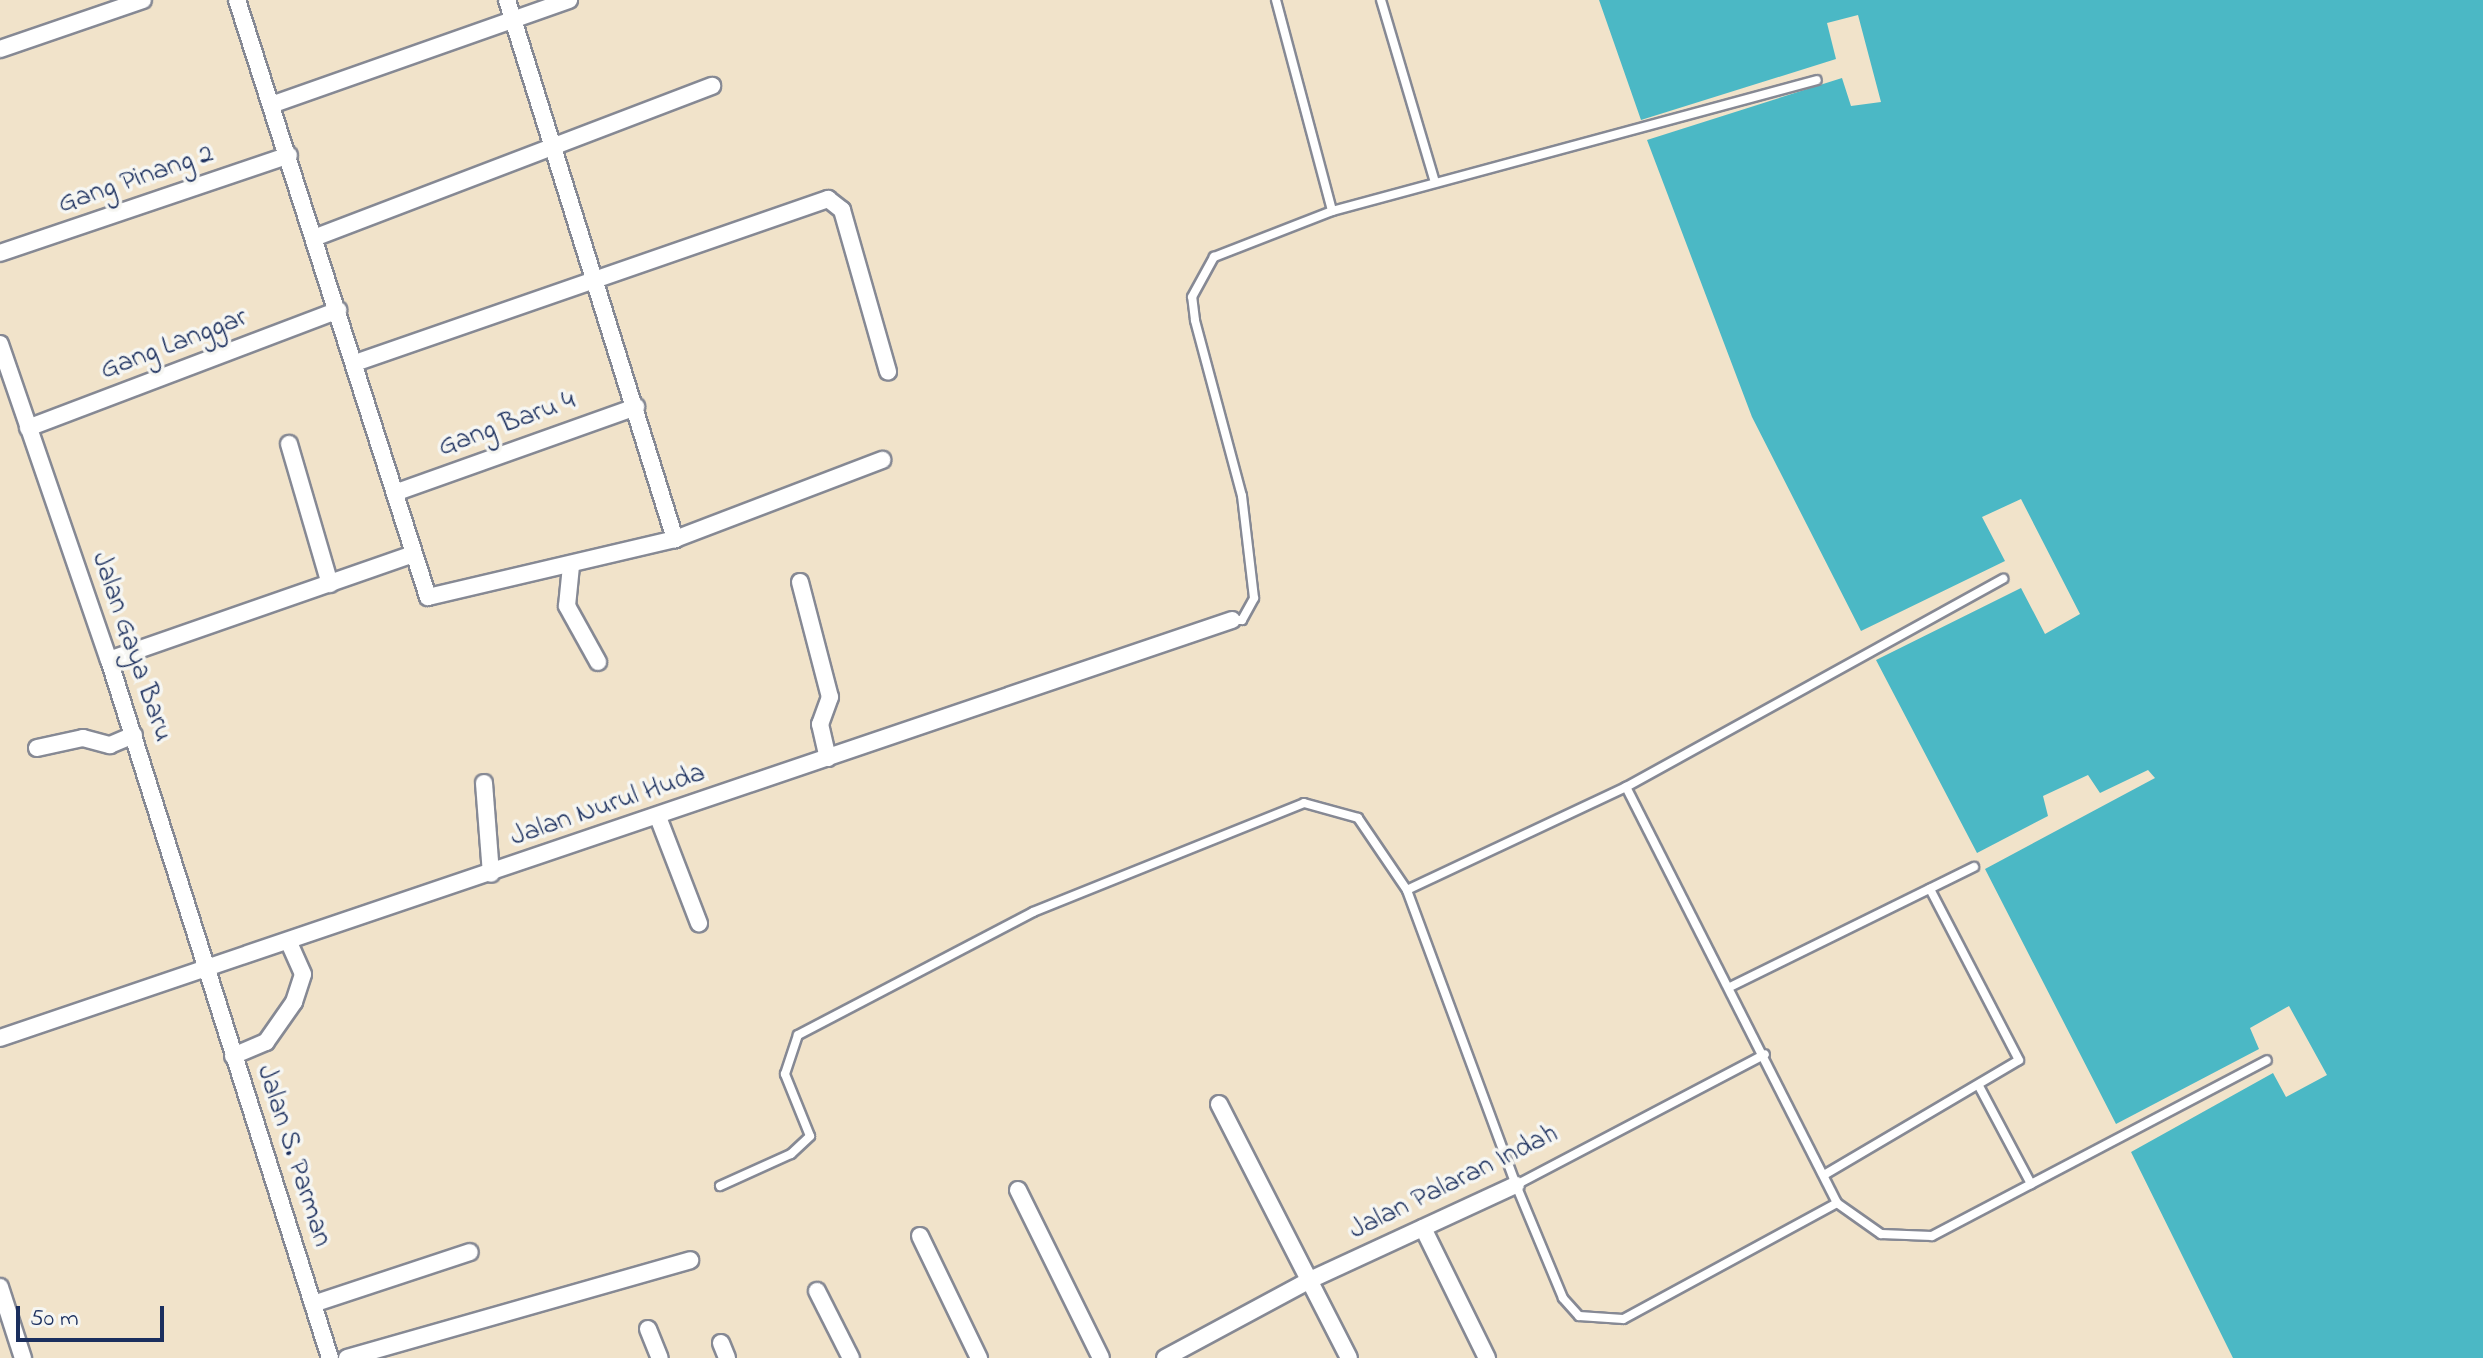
<!DOCTYPE html>
<style>
body{margin:0}
#map{position:relative;width:2483px;height:1358px;overflow:hidden;background:#f1e3ca;font-family:"Indie Flower",sans-serif}
div>[style]{position:absolute}
.water>*{inset:0;background:#4bb8c5}
.roads{filter:drop-shadow(2px 0 #868994) drop-shadow(-2px 0 #868994) drop-shadow(0 2px #868994) drop-shadow(0 -2px #868994)}
.service>*{height:8px;margin:-4px;padding:0 4px;transform-origin:4px;border-radius:4px;background:#fff}
.minor>*{height:16px;margin:-8px;padding:0 8px;transform-origin:8px;border-radius:8px;background:#fff}
span{translate:-50% -50%;white-space:nowrap;text-align:center;line-height:1.15;-webkit-text-stroke:7px #f6f6f2;paint-order:stroke}
.street-label{font-size:28px;color:#1b2f5e}
.scale{position:absolute;left:16px;top:1306px;width:148px;height:36px;box-sizing:border-box;border:4px solid #1b2f5e;border-top:0;padding-left:10px;font-size:24px;line-height:28px;white-space:nowrap;color:#1b2f5e;-webkit-text-stroke:6px #f6f6f2;paint-order:stroke}
</style>
<div id="map">
<div class="water">
<div style="clip-path:polygon(1599px 0,2483px 0,2483px 1358px,2233px 1358px,2131px 1152px,2273px 1073px,2286px 1097px,2327px 1075px,2289px 1006px,2250px 1028px,2259px 1049px,2116px 1124px,1985px 869px,2155px 778px,2148px 770px,2100px 793px,2088px 775px,2043px 796px,2048px 816px,1977px 853px,1876px 660px,2021px 588px,2045px 634px,2080px 614px,2021px 499px,1982px 517px,2005px 561px,1861px 631px,1752px 417px,1647px 140px,1842px 78px,1851px 106px,1881px 102px,1858px 15px,1827px 23px,1836px 59px,1641px 120px)"></div>
</div>
<div class="roads">
<div class="service">
<div style="left:1276px;top:0;width:218px;rotate:75.1deg"></div>
<div style="left:1381px;top:0;width:190px;rotate:73.5deg"></div>
<div style="left:1232px;top:620px;width:10px"></div>
<div style="left:1242px;top:620px;width:25px;rotate:-61deg"></div>
<div style="left:1254px;top:598px;width:103px;rotate:-96.7deg"></div>
<div style="left:1242px;top:496px;width:182px;rotate:-105deg"></div>
<div style="left:1195px;top:320px;width:23px;rotate:-97deg"></div>
<div style="left:1192px;top:297px;width:46px;rotate:-61.2deg"></div>
<div style="left:1214px;top:257px;width:127px;rotate:-21.3deg"></div>
<div style="left:1332px;top:211px;width:502px;rotate:-15.12deg"></div>
<div style="left:1626px;top:787px;width:431px;rotate:-28.9deg"></div>
<div style="left:1730px;top:987px;width:272px;rotate:-26.2deg"></div>
<div style="left:1980px;top:1088px;width:109px;rotate:62deg"></div>
<div style="left:1824px;top:1175px;width:226px;rotate:-30.5deg"></div>
<div style="left:2019px;top:1060px;width:193px;rotate:-117.5deg"></div>
<div style="left:1516px;top:1185px;width:281px;rotate:-27.7deg"></div>
<div style="left:720px;top:1186px;width:78px;rotate:-24.3deg"></div>
<div style="left:791px;top:1154px;width:26px;rotate:-43deg"></div>
<div style="left:810px;top:1136px;width:67px;rotate:-112deg"></div>
<div style="left:785px;top:1074px;width:41px;rotate:-71.6deg"></div>
<div style="left:798px;top:1035px;width:265px;rotate:-27.6deg"></div>
<div style="left:1033px;top:912px;width:292px;rotate:-21.9deg"></div>
<div style="left:1304px;top:803px;width:56px;rotate:15.5deg"></div>
<div style="left:1358px;top:818px;width:87px;rotate:55.8deg"></div>
<div style="left:1837px;top:1203px;width:243px;rotate:151.5deg"></div>
<div style="left:1623px;top:1319px;width:44px;rotate:-176.1deg"></div>
<div style="left:1579px;top:1316px;width:24px;rotate:-132deg"></div>
<div style="left:1563px;top:1298px;width:122px;rotate:-112.6deg"></div>
<div style="left:1516px;top:1185px;width:314px;rotate:-110.3deg"></div>
<div style="left:1407px;top:890px;width:242px;rotate:-25.2deg"></div>
<div style="left:1626px;top:787px;width:466px;rotate:63.1deg"></div>
<div style="left:1837px;top:1203px;width:54px;rotate:35.2deg"></div>
<div style="left:1881px;top:1234px;width:51px;rotate:2.2deg"></div>
<div style="left:1932px;top:1236px;width:378px;rotate:-27.7deg"></div>
</div>
<div class="minor">
<div style="left:237px;top:0;width:627px;rotate:72.26deg"></div>
<div style="left:428px;top:597px;width:254px;rotate:-13.2deg"></div>
<div style="left:675px;top:539px;width:222px;rotate:-20.9deg"></div>
<div style="left:507px;top:0;width:565px;rotate:72.69deg"></div>
<div style="left:0;top:49px;width:151px;rotate:-18.9deg"></div>
<div style="left:271px;top:105px;width:316px;rotate:-19.4deg"></div>
<div style="left:319px;top:236px;width:421px;rotate:-20.9deg"></div>
<div style="left:0;top:253px;width:305px;rotate:-18.7deg"></div>
<div style="left:0;top:344px;width:334px;rotate:71deg"></div>
<div style="left:109px;top:660px;width:732px;rotate:72.43deg"></div>
<div style="left:355px;top:363px;width:501px;rotate:-19.12deg"></div>
<div style="left:828px;top:199px;width:18px;rotate:38deg"></div>
<div style="left:842px;top:210px;width:168px;rotate:74.1deg"></div>
<div style="left:28px;top:428px;width:332px;rotate:-20.8deg"></div>
<div style="left:289px;top:444px;width:146px;rotate:73.7deg"></div>
<div style="left:397px;top:492px;width:254px;rotate:-19.6deg"></div>
<div style="left:571px;top:566px;width:40px;rotate:95.7deg"></div>
<div style="left:567px;top:606px;width:64px;rotate:61deg"></div>
<div style="left:800px;top:582px;width:119px;rotate:75.4deg"></div>
<div style="left:830px;top:697px;width:29px;rotate:110deg"></div>
<div style="left:820px;top:724px;width:35px;rotate:77deg"></div>
<div style="left:109px;top:660px;width:320px;rotate:-19.2deg"></div>
<div style="left:37px;top:748px;width:47px;rotate:-12.3deg"></div>
<div style="left:83px;top:738px;width:28px;rotate:15deg"></div>
<div style="left:110px;top:745px;width:26px;rotate:-23deg"></div>
<div style="left:484px;top:783px;width:91px;rotate:85.6deg"></div>
<div style="left:658px;top:817px;width:114px;rotate:68.9deg"></div>
<div style="left:0;top:1038px;width:1301px;rotate:-18.74deg"></div>
<div style="left:233px;top:1056px;width:36px;rotate:-23deg"></div>
<div style="left:266px;top:1042px;width:49px;rotate:-55deg"></div>
<div style="left:294px;top:1002px;width:29px;rotate:-72deg"></div>
<div style="left:303px;top:974px;width:34px;rotate:-114deg"></div>
<div style="left:1219px;top:1104px;width:285px;rotate:62.9deg"></div>
<div style="left:1018px;top:1190px;width:187px;rotate:63.7deg"></div>
<div style="left:1423px;top:1228px;width:145px;rotate:63.8deg"></div>
<div style="left:920px;top:1236px;width:136px;rotate:64.2deg"></div>
<div style="left:0;top:1287px;width:75px;rotate:72.1deg"></div>
<div style="left:817px;top:1291px;width:75px;rotate:63.1deg"></div>
<div style="left:313px;top:1304px;width:165px;rotate:-18.3deg"></div>
<div style="left:648px;top:1329px;width:31px;rotate:68deg"></div>
<div style="left:721px;top:1343px;width:16px;rotate:68deg"></div>
<div style="left:347px;top:1358px;width:357px;rotate:-15.9deg"></div>
<div style="left:1165px;top:1358px;width:162px;rotate:-28.3deg"></div>
<div style="left:1308px;top:1281px;width:229px;rotate:-24.8deg"></div>
</div>
</div>
<div class="street-label">
<span style="left:136px;top:180px;rotate:-19deg">Gang Pinang 2</span>
<span style="left:174px;top:345px;rotate:-21deg">Gang Langgar</span>
<span style="left:507px;top:425px;rotate:-20deg">Gang Baru 4</span>
<span style="left:131px;top:647px;rotate:71deg">Jalan Gaya Baru</span>
<span style="left:608px;top:806px;rotate:-19deg">Jalan Nurul Huda</span>
<span style="left:293px;top:1156px;rotate:72deg">Jalan S. Parman</span>
<span style="left:1454px;top:1183px;rotate:-26deg">Jalan Palaran Indah</span>
</div>
<div class="scale">50 m</div>
</div>
